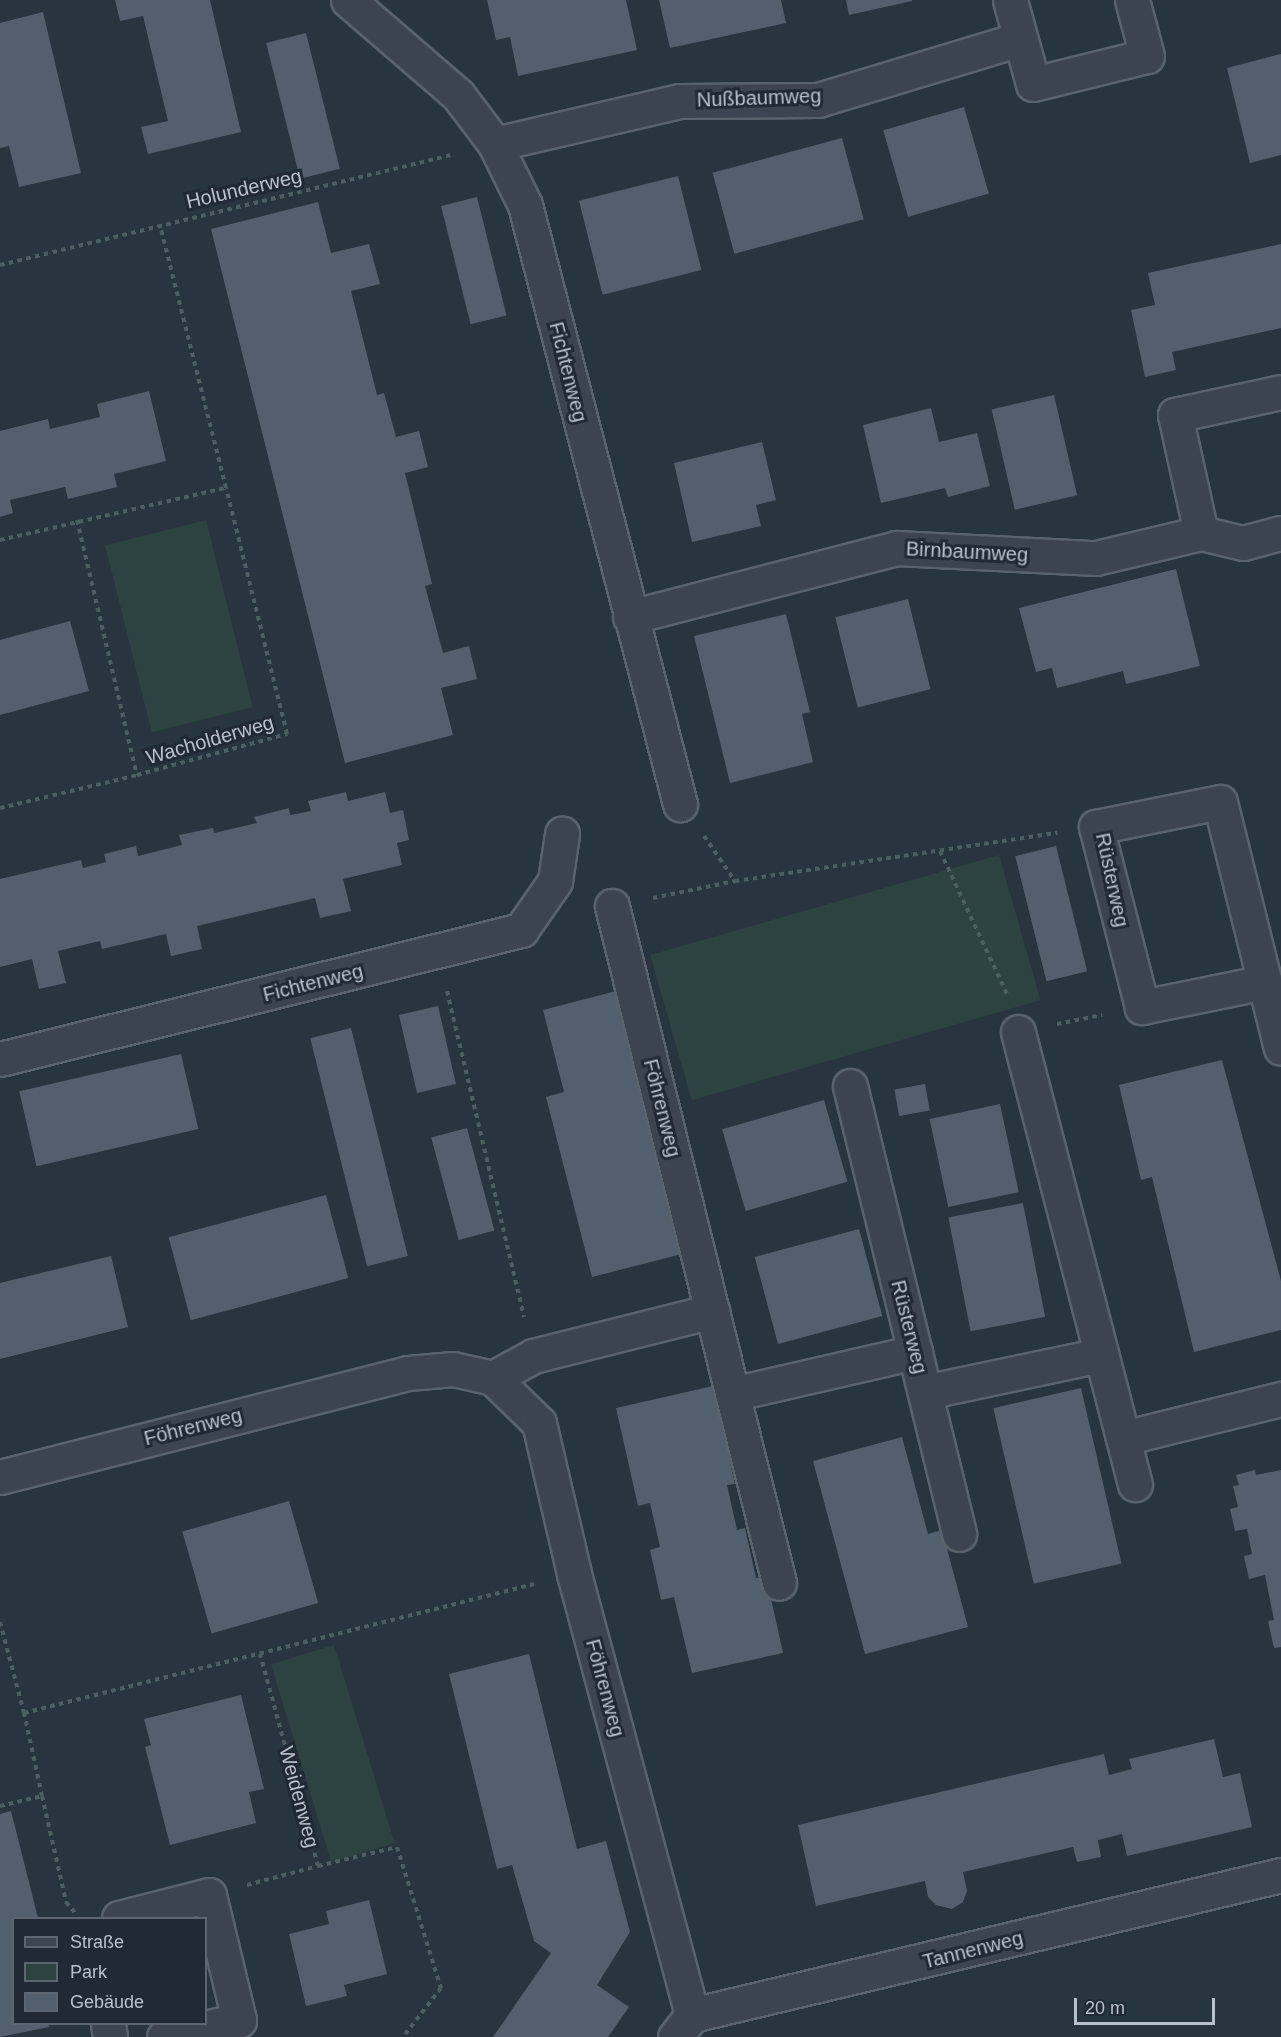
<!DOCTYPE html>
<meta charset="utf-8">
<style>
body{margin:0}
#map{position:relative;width:1281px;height:2037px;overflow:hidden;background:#28343e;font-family:Helvetica,sans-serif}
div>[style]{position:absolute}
.green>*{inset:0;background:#2d4342;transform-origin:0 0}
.building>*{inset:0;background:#535f6c;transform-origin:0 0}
.path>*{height:4px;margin-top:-2px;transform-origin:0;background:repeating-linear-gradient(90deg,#4c5f60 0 4.5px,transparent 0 9px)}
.roads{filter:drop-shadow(2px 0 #5a636c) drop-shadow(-2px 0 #5a636c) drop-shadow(0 2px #5a636c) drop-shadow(0 -2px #5a636c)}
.minor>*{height:33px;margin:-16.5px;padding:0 16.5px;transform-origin:16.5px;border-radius:16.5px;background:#3c454f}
span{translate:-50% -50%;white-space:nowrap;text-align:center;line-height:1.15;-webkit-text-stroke:6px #212a34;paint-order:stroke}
.street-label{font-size:20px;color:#b8c0c9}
.legend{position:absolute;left:12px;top:1917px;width:195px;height:108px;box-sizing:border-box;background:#212a34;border:2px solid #5d6670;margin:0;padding:8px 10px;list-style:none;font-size:18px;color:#b8c0c9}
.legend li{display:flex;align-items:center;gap:12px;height:30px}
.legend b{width:30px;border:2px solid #5d6670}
.scale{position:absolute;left:1074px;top:1998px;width:141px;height:27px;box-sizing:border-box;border:3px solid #b8c0c9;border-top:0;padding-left:8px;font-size:18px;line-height:21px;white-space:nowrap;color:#b8c0c9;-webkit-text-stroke:4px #212a34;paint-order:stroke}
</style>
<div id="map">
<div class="green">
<div style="left:206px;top:520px;width:193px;height:104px;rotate:76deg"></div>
<div style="left:999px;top:855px;width:151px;height:363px;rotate:74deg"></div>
<div style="left:334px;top:1645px;width:207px;height:66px;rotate:73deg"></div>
</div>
<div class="building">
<div style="clip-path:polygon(115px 0,210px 0,241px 132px,148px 154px,141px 127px,168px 121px,143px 16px,120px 21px)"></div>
<div style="clip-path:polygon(487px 0,626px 0,637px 50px,518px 76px,510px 37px,496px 40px)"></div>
<div style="clip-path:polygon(659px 0,781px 0,786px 23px,670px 48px)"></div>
<div style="clip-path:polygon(846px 0,912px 0,912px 1px,849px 15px)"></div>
<div style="clip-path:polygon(43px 12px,81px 173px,19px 187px,9px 146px,0 148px,0 23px)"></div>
<div style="left:306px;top:33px;width:140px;height:41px;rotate:76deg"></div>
<div style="clip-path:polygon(1281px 54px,1281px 155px,1250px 163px,1227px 68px)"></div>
<div style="left:964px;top:107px;width:90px;height:84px;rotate:74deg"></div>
<div style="left:842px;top:138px;width:84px;height:134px;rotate:75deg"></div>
<div style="left:678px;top:176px;width:97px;height:102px;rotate:76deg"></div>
<div style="left:477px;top:197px;width:122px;height:37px;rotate:76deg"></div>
<div style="clip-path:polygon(318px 202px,331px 253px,369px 244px,380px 284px,351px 291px,377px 395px,384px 393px,396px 437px,419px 431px,428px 467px,405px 473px,432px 584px,425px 586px,443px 653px,469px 646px,477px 679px,441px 688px,453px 735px,345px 763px,211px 229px)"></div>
<div style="clip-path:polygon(1281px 244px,1281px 328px,1172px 352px,1176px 370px,1145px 377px,1131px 310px,1155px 305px,1148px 273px)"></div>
<div style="clip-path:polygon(149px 391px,166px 461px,114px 474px,117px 487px,68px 499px,65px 487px,10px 500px,13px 513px,0 517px,0 431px,48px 419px,50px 429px,100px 417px,97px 404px)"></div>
<div style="left:1054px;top:395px;width:103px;height:64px;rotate:77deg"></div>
<div style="clip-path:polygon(931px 408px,939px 442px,977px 433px,990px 486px,948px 497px,945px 488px,881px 503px,863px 425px)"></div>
<div style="clip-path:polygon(762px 442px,776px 500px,756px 505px,761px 526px,692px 542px,674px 463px)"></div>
<div style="clip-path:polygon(1176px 569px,1200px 666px,1126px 684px,1123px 671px,1057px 688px,1052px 668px,1036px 672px,1019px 608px)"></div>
<div style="left:908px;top:599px;width:93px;height:75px;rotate:76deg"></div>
<div style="clip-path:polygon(786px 614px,810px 712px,802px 714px,813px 762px,730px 783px,694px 636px)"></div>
<div style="clip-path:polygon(70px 621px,89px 691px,0 715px,0 640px)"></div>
<div style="clip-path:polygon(346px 792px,348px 801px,385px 792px,390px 813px,403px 810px,409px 840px,397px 843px,402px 865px,343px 879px,351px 911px,320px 918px,315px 898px,197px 926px,202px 949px,171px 956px,166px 934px,102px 949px,100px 941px,58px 951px,66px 983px,39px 989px,32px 959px,0 967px,0 879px,81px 860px,83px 868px,106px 862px,104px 854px,136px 846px,138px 856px,182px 845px,179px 835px,213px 828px,214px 833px,257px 823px,254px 817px,289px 808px,290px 815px,311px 811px,308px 801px)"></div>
<div style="left:1056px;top:846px;width:129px;height:42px;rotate:76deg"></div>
<div style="clip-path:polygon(620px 990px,641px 1072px,636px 1074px,682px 1254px,592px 1277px,546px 1097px,564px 1092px,543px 1010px)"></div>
<div style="left:438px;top:1006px;width:80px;height:40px;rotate:77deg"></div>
<div style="left:351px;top:1028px;width:235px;height:42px;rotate:76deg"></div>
<div style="left:181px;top:1054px;width:77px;height:166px;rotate:77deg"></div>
<div style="clip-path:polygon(1222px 1060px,1281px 1281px,1281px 1330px,1194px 1352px,1152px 1177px,1141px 1180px,1119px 1085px)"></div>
<div style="left:925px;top:1084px;width:27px;height:31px;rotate:80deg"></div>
<div style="left:824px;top:1100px;width:85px;height:106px;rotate:74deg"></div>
<div style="left:1000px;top:1104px;width:90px;height:72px;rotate:78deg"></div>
<div style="left:467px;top:1128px;width:106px;height:37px;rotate:75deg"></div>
<div style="left:326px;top:1195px;width:86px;height:163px;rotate:75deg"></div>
<div style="left:1023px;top:1203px;width:116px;height:76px;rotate:79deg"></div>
<div style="left:859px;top:1229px;width:90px;height:108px;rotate:75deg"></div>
<div style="clip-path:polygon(111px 1256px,128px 1327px,0 1359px,0 1283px)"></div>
<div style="clip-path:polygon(713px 1386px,735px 1484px,727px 1485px,737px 1530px,745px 1528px,756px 1578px,766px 1576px,783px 1653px,692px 1673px,674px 1597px,661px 1600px,650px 1550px,660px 1547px,650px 1503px,638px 1506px,616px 1408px)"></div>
<div style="left:1081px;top:1388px;width:180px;height:90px;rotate:77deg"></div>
<div style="clip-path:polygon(902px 1437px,928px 1534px,942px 1530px,968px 1627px,865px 1654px,813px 1461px)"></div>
<div style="clip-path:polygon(1255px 1470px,1256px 1475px,1281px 1470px,1281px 1647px,1274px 1648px,1268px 1621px,1274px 1620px,1265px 1575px,1249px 1579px,1244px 1556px,1252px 1554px,1247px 1529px,1235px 1531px,1230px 1509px,1238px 1507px,1233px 1486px,1239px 1485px,1236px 1475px)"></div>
<div style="left:289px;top:1501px;width:106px;height:111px;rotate:74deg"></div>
<div style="clip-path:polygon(529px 1654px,577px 1849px,606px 1841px,630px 1932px,597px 1985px,629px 2007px,608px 2037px,493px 2037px,551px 1953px,534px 1941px,512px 1865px,497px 1869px,449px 1674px)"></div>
<div style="clip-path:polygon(241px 1695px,264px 1789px,249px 1792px,256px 1823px,170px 1845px,145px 1747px,151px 1745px,144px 1719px)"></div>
<div style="clip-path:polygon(1214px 1739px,1223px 1777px,1240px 1773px,1252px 1827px,1127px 1856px,1122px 1834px,1098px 1840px,1101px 1857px,1077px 1862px,1073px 1847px,963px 1872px,967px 1891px,963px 1902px,952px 1909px,936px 1905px,928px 1897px,925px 1881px,816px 1906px,798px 1825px,1104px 1754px,1109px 1775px,1132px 1769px,1129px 1759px)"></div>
<div style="clip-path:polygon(11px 1811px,38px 1918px,14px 1918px,14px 2024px,48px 2024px,49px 2027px,0 2037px,0 1814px)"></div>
<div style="clip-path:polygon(369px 1900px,387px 1974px,344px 1985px,347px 1996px,306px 2006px,289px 1934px,329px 1924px,326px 1911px)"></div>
</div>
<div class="path">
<div style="left:0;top:265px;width:464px;rotate:-13.7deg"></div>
<div style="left:77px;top:520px;width:262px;rotate:76.8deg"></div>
<div style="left:0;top:540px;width:232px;rotate:-13deg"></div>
<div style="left:226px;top:488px;width:271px;rotate:-104.1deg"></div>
<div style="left:0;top:808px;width:141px;rotate:-13.5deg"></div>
<div style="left:137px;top:775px;width:156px;rotate:-15.3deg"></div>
<div style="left:287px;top:734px;width:253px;rotate:-103.9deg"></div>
<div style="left:704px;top:836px;width:55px;rotate:55.4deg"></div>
<div style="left:940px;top:851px;width:158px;rotate:64.9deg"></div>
<div style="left:653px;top:898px;width:84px;rotate:-11.7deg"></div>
<div style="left:735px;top:881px;width:326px;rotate:-8.5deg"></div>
<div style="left:447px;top:991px;width:335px;rotate:76.7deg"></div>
<div style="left:1057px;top:1024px;width:46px;rotate:-11.3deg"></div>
<div style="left:0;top:1622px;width:94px;rotate:75.2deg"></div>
<div style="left:42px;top:1796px;width:109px;rotate:77.2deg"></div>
<div style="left:66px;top:1902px;width:17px;rotate:50deg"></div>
<div style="left:0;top:1806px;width:43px;rotate:-13.4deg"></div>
<div style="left:42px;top:1796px;width:85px;rotate:-102.2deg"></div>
<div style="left:24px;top:1713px;width:526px;rotate:-14.19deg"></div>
<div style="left:318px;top:1866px;width:81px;rotate:-13.5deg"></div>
<div style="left:397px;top:1847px;width:148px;rotate:72.7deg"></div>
<div style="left:441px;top:1988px;width:62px;rotate:127.8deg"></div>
<div style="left:247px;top:1885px;width:73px;rotate:-15deg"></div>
<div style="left:318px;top:1866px;width:220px;rotate:-105.3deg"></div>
</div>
<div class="roads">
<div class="minor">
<div style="left:348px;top:0;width:145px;rotate:40.8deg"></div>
<div style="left:458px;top:95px;width:61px;rotate:52.9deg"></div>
<div style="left:495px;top:144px;width:68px;rotate:63.8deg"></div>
<div style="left:525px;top:205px;width:619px;rotate:75.49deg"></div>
<div style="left:1010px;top:0;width:87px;rotate:74.7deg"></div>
<div style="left:1033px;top:84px;width:117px;rotate:-13.8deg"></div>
<div style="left:1147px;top:56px;width:58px;rotate:-105deg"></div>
<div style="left:495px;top:144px;width:190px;rotate:-13.1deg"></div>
<div style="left:680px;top:101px;width:138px;rotate:-0.4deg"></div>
<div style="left:818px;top:100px;width:211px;rotate:-16.8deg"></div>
<div style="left:1201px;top:533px;width:121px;rotate:-102.4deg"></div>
<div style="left:1175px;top:415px;width:108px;rotate:-12.2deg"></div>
<div style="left:630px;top:617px;width:275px;rotate:-14.5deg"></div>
<div style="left:896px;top:548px;width:200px;rotate:2.9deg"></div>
<div style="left:1096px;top:558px;width:108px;rotate:-13.4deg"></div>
<div style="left:1201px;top:533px;width:43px;rotate:13.4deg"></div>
<div style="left:1243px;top:543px;width:39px;rotate:-15deg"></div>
<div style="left:612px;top:906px;width:697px;rotate:76.14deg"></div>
<div style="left:1265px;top:982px;width:126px;rotate:168.5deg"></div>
<div style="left:1142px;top:1007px;width:186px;rotate:-104.3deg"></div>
<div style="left:1096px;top:827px;width:126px;rotate:-11.4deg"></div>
<div style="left:1220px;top:802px;width:253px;rotate:76.1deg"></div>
<div style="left:1018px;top:1032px;width:467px;rotate:75.5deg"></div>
<div style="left:0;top:1059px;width:537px;rotate:-13.91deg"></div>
<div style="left:521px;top:930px;width:60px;rotate:-55.2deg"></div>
<div style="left:555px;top:881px;width:48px;rotate:-81.5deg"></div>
<div style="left:850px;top:1086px;width:461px;rotate:76.3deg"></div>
<div style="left:493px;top:1378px;width:46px;rotate:-28.8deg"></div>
<div style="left:533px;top:1356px;width:185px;rotate:-14.1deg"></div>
<div style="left:925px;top:1392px;width:180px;rotate:-11.9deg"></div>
<div style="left:732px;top:1394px;width:188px;rotate:-12.9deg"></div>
<div style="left:1123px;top:1438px;width:163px;rotate:-13.9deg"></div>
<div style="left:0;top:1477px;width:421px;rotate:-14.3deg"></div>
<div style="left:408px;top:1373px;width:45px;rotate:-5.1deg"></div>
<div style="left:453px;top:1369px;width:41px;rotate:12.7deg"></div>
<div style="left:493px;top:1378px;width:64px;rotate:44.4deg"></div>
<div style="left:539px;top:1423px;width:155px;rotate:76.9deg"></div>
<div style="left:574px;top:1574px;width:457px;rotate:75deg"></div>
<div style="left:119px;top:1918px;width:93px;rotate:-14.3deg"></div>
<div style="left:209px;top:1895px;width:129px;rotate:76.5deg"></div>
<div style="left:239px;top:2020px;width:77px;rotate:167.2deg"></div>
<div style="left:108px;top:2024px;width:13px;rotate:81deg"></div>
<div style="left:675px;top:2037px;width:28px;rotate:-52deg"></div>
<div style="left:692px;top:2015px;width:605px;rotate:-13.37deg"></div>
</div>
</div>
<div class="street-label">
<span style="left:759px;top:98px;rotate:-2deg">Nußbaumweg</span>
<span style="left:244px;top:189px;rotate:-13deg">Holunderweg</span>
<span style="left:568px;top:372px;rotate:76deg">Fichtenweg</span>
<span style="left:967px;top:552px;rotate:3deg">Birnbaumweg</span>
<span style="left:210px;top:740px;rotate:-16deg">Wacholderweg</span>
<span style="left:1112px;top:880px;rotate:78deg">Rüsterweg</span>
<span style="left:313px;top:983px;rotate:-14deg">Fichtenweg</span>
<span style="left:662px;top:1108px;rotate:76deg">Föhrenweg</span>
<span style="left:909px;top:1327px;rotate:76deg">Rüsterweg</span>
<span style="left:193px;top:1427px;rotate:-14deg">Föhrenweg</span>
<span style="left:605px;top:1688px;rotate:75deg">Föhrenweg</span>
<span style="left:299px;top:1797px;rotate:75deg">Weidenweg</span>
<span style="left:973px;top:1950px;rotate:-14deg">Tannenweg</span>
</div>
<ul class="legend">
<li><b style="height:8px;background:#3c454f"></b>Straße</li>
<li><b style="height:16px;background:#2d4342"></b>Park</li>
<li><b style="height:16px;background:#535f6c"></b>Gebäude</li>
</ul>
<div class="scale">20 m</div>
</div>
